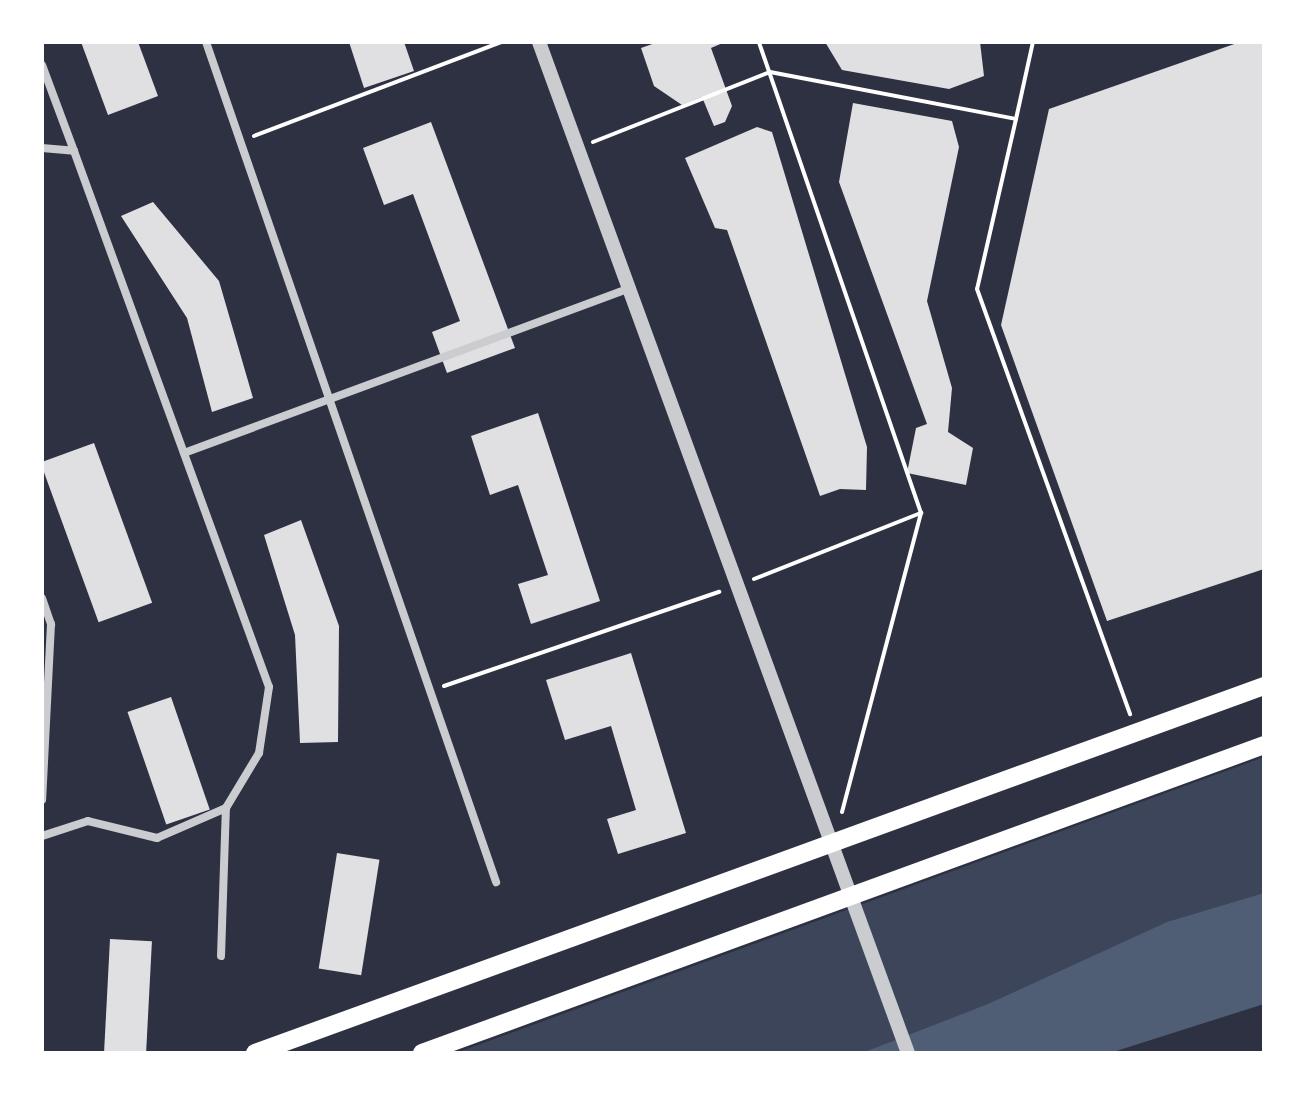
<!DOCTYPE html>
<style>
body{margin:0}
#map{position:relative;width:1306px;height:1095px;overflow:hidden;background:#2d3142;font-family:Rubik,sans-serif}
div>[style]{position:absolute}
.green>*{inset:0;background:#3c4559}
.water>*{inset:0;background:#4f5d75}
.building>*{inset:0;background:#e0e0e3;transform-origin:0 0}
.path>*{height:4px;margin:-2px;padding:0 2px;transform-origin:2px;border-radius:2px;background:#fff}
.minor>*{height:8px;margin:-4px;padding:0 4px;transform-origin:4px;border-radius:4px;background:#caccd0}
.tertiary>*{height:14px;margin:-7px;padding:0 7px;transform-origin:7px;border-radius:7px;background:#caccd0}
.primary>*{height:18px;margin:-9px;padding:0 9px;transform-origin:9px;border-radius:9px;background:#fff}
span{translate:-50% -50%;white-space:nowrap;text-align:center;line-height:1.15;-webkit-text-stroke:8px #fff;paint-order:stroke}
.frame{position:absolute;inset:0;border:44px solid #fff;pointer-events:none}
</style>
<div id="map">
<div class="green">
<div style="clip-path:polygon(1264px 757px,1264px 903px,869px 1053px,456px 1053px)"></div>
</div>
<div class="water">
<div style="clip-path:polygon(1264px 893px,1264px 1004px,1110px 1053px,862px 1053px,988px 1004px,1167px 922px)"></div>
</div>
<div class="building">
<div style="clip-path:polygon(81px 42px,138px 42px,158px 96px,108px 115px)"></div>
<div style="clip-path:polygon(349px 42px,404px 42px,414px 71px,364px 88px)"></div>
<div style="clip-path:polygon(658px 42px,725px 42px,711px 48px,732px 106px,725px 122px,714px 126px,702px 97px,682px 105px,654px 86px,641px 48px)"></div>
<div style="clip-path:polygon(825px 42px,980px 42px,984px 76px,949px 89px,842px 70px)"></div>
<div style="clip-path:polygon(1240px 42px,1264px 42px,1264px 569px,1107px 621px,1001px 325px,1049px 109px)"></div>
<div style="clip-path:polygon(853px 103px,952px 121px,959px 147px,927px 301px,952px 388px,948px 432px,973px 448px,966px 485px,907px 473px,916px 428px,927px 424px,839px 182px)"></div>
<div style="clip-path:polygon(431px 122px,515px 348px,447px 373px,432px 332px,460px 321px,413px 194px,384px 205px,363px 148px)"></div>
<div style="clip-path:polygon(757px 127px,772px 132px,867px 447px,866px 490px,840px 489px,820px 496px,727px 230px,715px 228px,685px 158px)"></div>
<div style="clip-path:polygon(153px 202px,219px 281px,253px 398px,212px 412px,187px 318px,121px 216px)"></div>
<div style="clip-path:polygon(538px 413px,600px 601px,531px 624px,518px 584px,548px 575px,518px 485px,490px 495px,471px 436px)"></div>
<div style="left:94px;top:443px;width:170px;height:57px;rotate:70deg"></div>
<div style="clip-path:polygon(301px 520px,339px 626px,338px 742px,300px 743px,295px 635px,264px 535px)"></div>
<div style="clip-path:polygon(631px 653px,686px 833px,618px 854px,607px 819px,636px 810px,611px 726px,565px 740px,546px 680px)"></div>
<div style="left:171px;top:697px;width:119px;height:46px;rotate:71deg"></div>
<div style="left:337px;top:853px;width:43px;height:117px;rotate:9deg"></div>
<div style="left:110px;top:939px;width:42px;height:114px;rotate:3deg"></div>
</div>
<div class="path">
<div style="left:1016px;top:119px;width:79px;rotate:-77.6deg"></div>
<div style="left:254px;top:136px;width:265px;rotate:-20.8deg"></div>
<div style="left:593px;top:142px;width:190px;rotate:-21.6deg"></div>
<div style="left:770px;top:72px;width:250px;rotate:10.8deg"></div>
<div style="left:1016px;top:119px;width:174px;rotate:102.9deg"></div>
<div style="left:977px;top:289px;width:452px;rotate:70.2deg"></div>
<div style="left:754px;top:579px;width:180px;rotate:-21.6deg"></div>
<div style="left:921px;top:513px;width:498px;rotate:-109deg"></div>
<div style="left:444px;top:686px;width:291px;rotate:-18.9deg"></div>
<div style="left:842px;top:812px;width:309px;rotate:-75.2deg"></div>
</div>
<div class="minor">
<div style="left:206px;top:42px;width:889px;rotate:70.95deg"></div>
<div style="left:42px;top:65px;width:92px;rotate:69.6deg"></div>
<div style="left:42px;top:148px;width:32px;rotate:5deg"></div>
<div style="left:74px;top:151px;width:570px;rotate:70.01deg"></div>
<div style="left:269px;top:687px;width:67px;rotate:98.6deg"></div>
<div style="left:259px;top:753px;width:64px;rotate:121deg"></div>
<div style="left:226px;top:808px;width:75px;rotate:156.5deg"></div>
<div style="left:157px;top:838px;width:71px;rotate:-166.2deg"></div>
<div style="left:88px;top:821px;width:48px;rotate:161.9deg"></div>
<div style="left:184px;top:453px;width:475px;rotate:-20.3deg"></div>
<div style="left:42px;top:598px;width:28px;rotate:71deg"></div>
<div style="left:51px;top:624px;width:176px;rotate:92.9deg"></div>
<div style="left:221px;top:956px;width:148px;rotate:-88.1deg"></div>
</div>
<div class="tertiary">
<div style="left:539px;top:42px;width:1076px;rotate:69.95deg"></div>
</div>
<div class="primary">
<div style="left:255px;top:1053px;width:1074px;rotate:-19.99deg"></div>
<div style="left:422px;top:1053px;width:897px;rotate:-20.09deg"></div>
</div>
<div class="frame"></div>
</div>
